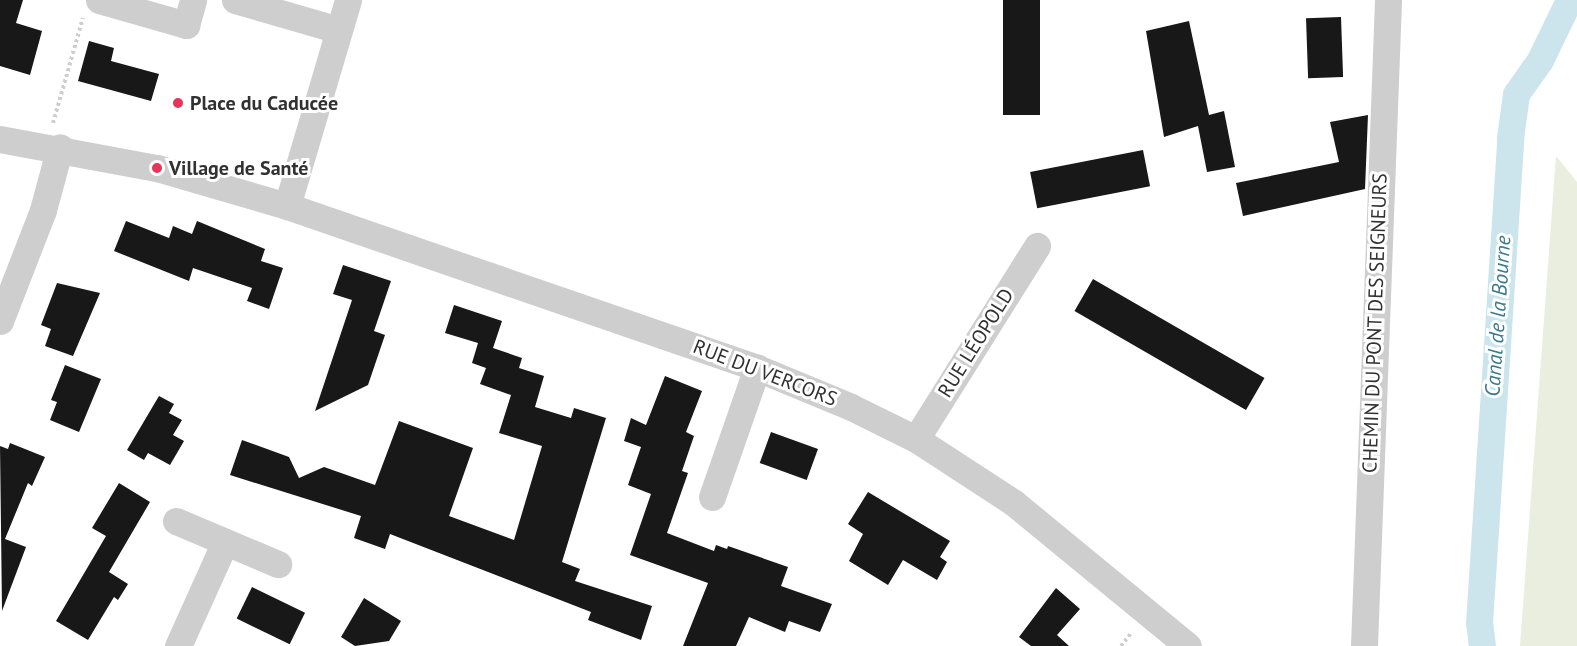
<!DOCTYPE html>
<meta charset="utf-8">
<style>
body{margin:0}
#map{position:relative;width:1577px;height:646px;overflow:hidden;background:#fff;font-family:"PT Sans",sans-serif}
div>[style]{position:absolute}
.green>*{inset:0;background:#e9eedf}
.canal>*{height:27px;margin:-13.5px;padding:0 13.5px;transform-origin:13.5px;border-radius:13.5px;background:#cce5ed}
.building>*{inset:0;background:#181818;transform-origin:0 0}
.path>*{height:4px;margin-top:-2px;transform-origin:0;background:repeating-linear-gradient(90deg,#cecece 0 3px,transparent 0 6px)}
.minor>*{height:27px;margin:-13.5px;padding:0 13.5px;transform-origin:13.5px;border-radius:13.5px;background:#cecece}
.dots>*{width:16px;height:16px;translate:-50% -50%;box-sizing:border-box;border:3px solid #fff;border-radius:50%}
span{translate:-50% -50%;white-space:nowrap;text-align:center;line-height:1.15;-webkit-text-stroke:6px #fff;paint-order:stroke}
.poi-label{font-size:20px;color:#313131;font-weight:700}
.left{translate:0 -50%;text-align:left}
.street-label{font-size:20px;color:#313131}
.water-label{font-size:21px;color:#3b7a8e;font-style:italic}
</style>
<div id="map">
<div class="green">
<div style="clip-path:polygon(1556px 156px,1577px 182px,1577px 646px,1520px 646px)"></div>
</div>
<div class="canal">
<div style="left:1482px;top:646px;width:23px;rotate:-97deg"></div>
<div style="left:1479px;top:623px;width:486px;rotate:-86.3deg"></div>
<div style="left:1510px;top:138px;width:44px;rotate:-82.2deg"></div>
<div style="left:1516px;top:94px;width:42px;rotate:-54.8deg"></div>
<div style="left:1540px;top:60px;width:67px;rotate:-64.2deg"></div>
</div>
<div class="building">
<div style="clip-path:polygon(0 0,23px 0,16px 23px,42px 31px,30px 75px,0 66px)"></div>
<div style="left:1003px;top:0;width:37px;height:115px"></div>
<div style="left:1341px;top:17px;width:60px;height:35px;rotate:88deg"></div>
<div style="clip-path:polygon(1189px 21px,1209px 115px,1224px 111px,1235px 167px,1207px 172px,1198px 126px,1164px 137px,1146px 31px)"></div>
<div style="clip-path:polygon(89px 41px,114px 48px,111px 61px,159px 74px,151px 101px,78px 81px)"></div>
<div style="clip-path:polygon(1368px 115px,1365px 189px,1243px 216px,1236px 183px,1339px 162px,1330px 122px)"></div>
<div style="left:1143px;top:150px;width:37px;height:115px;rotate:79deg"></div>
<div style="clip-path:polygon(126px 221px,169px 238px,173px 226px,192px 234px,197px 221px,265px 249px,261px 261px,283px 268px,269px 309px,247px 301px,252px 288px,193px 268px,189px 281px,114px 251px)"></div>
<div style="clip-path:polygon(343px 265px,391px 281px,374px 331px,385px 335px,368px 385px,315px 411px,352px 300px,333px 294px)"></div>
<div style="left:1093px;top:279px;width:198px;height:37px;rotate:30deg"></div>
<div style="clip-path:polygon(57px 283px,100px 293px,73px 356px,45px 346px,51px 329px,41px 325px)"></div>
<div style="clip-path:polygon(454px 305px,502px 321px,493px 348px,522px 358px,519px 368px,544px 376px,535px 407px,571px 418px,574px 408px,606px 418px,562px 562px,580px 569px,575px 581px,652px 606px,641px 640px,588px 620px,591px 612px,390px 534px,385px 549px,354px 538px,361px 516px,230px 475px,242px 440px,289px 457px,299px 478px,324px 467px,375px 485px,399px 421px,473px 448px,449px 516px,514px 540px,542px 446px,499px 433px,511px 395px,480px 384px,486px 368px,472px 363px,478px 343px,445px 333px)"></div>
<div style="clip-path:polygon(65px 365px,101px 379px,79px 432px,50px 420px,57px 402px,51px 400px)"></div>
<div style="clip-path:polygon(665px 376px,702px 391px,686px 432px,694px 436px,682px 471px,688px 473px,667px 533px,714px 551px,716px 545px,727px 549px,728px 546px,788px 567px,781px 586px,832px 604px,820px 632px,789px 621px,785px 632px,749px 617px,736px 646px,683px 646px,708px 583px,630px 555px,651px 494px,628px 485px,641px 447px,624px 441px,631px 418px,646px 425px)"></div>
<div style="clip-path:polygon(159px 396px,174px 404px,169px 413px,182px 420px,173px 435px,184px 441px,170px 465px,148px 453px,144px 460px,127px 450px)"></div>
<div style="left:771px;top:432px;width:50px;height:33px;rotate:20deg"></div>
<div style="clip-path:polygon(10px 443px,45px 457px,32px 486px,28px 483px,5px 539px,26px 547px,2px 611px,0 446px,8px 449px)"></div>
<div style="clip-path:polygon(119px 483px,150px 502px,109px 572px,128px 584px,118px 600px,114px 597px,88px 640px,56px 621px,106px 536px,92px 528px)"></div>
<div style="clip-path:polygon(868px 492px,950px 541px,940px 557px,947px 562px,937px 580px,903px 560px,888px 585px,849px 561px,863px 534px,848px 524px)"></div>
<div style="left:252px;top:587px;width:59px;height:35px;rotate:26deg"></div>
<div style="clip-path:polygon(1056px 588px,1080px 609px,1057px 635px,1069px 646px,1031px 646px,1019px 637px)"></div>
<div style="clip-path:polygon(364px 598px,401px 621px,389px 641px,355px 646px,341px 637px)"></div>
</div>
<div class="path">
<div style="left:53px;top:123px;width:109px;rotate:-74.1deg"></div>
<div style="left:1121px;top:646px;width:16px;rotate:-52deg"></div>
</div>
<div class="minor">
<div style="left:99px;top:0;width:91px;rotate:16deg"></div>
<div style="left:186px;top:25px;width:26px;rotate:-74deg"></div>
<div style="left:235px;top:0;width:108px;rotate:16.1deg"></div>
<div style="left:0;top:139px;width:160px;rotate:10.5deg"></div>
<div style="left:157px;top:168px;width:135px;rotate:16.3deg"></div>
<div style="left:287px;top:206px;width:497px;rotate:19deg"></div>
<div style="left:757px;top:368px;width:102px;rotate:22.5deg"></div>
<div style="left:851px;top:407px;width:72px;rotate:26.2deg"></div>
<div style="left:916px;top:439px;width:117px;rotate:33.1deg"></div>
<div style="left:1014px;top:503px;width:225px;rotate:39.4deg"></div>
<div style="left:287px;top:206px;width:215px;rotate:-73.5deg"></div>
<div style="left:0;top:321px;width:119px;rotate:-68.8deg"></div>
<div style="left:43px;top:210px;width:65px;rotate:-74.9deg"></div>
<div style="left:916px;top:439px;width:228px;rotate:-57.9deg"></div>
<div style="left:712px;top:497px;width:137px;rotate:-70.8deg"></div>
<div style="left:176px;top:521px;width:111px;rotate:22.9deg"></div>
<div style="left:178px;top:646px;width:114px;rotate:-65.7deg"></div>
<div style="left:1364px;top:646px;width:646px;rotate:-87.87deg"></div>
</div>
<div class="dots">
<div style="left:178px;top:103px;background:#e73459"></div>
<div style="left:157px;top:168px;background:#e73459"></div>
</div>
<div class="poi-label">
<span class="left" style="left:190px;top:103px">Place du Caducée</span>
<span class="left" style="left:169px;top:168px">Village de Santé</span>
</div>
<div class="street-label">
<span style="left:1375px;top:323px;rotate:-88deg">CHEMIN DU PONT DES SEIGNEURS</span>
<span style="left:976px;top:343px;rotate:-58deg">RUE LÉOPOLD</span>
<span style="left:765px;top:373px;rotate:21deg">RUE DU VERCORS</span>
</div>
<div class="water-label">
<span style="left:1498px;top:316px;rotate:-86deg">Canal de la Bourne</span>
</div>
</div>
